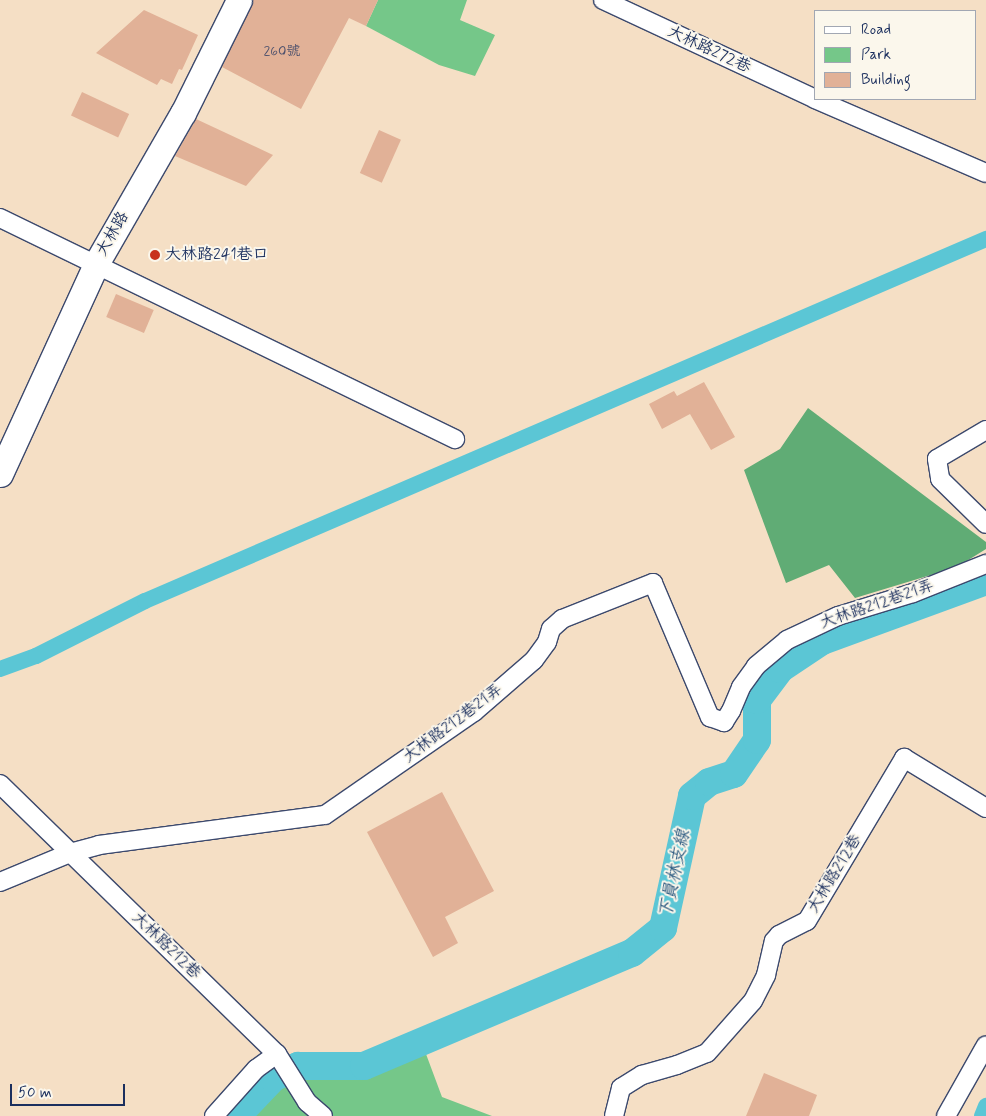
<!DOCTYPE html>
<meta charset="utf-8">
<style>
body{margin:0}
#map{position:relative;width:986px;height:1116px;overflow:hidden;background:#f5dfc5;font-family:Mynerve,"LXGW WenKai TC",sans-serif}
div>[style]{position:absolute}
.green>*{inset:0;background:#75c789}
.forest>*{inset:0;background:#60ac75}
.canal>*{height:16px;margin:-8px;padding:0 8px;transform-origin:8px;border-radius:8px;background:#5bc6d5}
.river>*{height:28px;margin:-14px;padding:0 14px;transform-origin:14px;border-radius:14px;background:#5bc6d5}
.building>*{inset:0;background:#e1b197;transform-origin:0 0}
.roads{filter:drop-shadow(1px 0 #3c496d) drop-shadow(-1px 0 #3c496d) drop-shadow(0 1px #3c496d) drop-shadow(0 -1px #3c496d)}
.street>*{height:18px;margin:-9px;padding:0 9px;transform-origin:9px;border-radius:9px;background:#fff}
.secondary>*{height:25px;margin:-12.5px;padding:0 12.5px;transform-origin:12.5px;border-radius:12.5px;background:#fff}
.dots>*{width:14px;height:14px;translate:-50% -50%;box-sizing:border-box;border:2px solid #fbf7ec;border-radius:50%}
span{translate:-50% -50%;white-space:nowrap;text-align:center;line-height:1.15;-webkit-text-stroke:4px #fbf7ec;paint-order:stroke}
.number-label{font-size:14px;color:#4c506c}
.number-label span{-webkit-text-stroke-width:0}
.street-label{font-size:16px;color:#1b2f5e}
.poi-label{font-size:16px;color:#1b2f5e}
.left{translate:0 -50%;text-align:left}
.water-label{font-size:18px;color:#2e5c82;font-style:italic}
.legend{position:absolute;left:814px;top:10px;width:162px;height:90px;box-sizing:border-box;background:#fbf7ec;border:1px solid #a1a7b3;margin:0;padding:6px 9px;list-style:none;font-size:15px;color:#1b2f5e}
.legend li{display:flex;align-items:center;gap:10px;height:25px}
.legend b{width:25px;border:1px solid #a1a7b3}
.scale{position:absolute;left:10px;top:1084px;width:115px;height:22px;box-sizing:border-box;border:2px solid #1b2f5e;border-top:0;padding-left:6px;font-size:15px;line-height:18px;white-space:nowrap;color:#1b2f5e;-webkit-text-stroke:4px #fbf7ec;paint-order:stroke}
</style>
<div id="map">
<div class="green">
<div style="clip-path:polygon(378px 0,467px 0,460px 20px,495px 35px,475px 76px,439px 65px,366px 26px)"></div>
<div style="clip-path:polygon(426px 1054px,442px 1097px,492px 1116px,248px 1116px,277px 1086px,300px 1077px,365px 1072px)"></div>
</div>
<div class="forest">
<div style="clip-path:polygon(808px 408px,986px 542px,986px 549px,957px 567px,855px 598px,829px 565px,786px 583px,744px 470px,780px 449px)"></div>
</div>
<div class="canal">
<div style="left:0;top:669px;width:38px;rotate:-20deg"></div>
<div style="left:36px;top:656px;width:122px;rotate:-26.8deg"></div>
<div style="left:145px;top:601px;width:916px;rotate:-23.29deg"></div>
<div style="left:982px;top:1116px;width:11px;rotate:-68deg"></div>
</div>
<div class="river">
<div style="left:237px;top:1116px;width:52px;rotate:-46.5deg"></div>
<div style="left:273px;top:1078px;width:28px;rotate:-26deg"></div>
<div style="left:298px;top:1066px;width:66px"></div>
<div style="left:364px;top:1066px;width:291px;rotate:-22.9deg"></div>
<div style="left:632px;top:953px;width:40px;rotate:-39deg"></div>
<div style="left:663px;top:928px;width:135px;rotate:-77.6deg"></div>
<div style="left:692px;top:796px;width:22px;rotate:-39deg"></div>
<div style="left:709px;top:782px;width:26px;rotate:-18deg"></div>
<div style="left:734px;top:774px;width:41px;rotate:-55.9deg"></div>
<div style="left:757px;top:740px;width:40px;rotate:-90deg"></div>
<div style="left:757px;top:700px;width:39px;rotate:-53deg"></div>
<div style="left:780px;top:669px;width:50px;rotate:-33.7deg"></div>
<div style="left:822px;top:641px;width:175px;rotate:-20.1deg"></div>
</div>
<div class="building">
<div style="clip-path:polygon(253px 0,378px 0,366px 26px,349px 18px,301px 109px,222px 67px)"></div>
<div style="clip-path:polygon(144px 10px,198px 35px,182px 70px,179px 69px,172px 84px,161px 79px,157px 85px,96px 53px)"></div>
<div style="left:82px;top:92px;width:52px;height:26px;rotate:25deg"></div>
<div style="clip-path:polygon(196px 119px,273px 155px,246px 186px,175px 156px)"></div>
<div style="left:379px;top:130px;width:24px;height:47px;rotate:24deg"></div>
<div style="left:116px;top:294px;width:41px;height:25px;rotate:23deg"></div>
<div style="clip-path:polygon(704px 382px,735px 437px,711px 450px,690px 414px,662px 429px,649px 404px,674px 391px,677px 396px)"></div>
<div style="clip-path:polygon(442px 792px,494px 891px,445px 917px,458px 943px,433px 957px,367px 832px)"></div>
<div style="clip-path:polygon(764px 1073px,817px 1095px,809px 1116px,746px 1116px)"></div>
</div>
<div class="roads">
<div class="street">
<div style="left:603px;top:0;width:234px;rotate:25deg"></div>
<div style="left:815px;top:99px;width:186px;rotate:23.4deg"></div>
<div style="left:0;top:218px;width:506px;rotate:25.91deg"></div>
<div style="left:986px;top:430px;width:57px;rotate:149.4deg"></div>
<div style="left:937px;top:459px;width:20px;rotate:81deg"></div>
<div style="left:940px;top:479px;width:64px;rotate:44.4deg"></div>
<div style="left:0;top:784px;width:387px;rotate:44.3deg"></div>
<div style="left:277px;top:1054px;width:57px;rotate:58deg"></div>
<div style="left:307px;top:1102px;width:21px;rotate:41deg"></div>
<div style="left:0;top:882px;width:76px;rotate:-22.5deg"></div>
<div style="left:70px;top:853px;width:30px;rotate:-15deg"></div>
<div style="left:99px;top:845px;width:228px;rotate:-7.6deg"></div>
<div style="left:325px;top:815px;width:181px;rotate:-34.7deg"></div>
<div style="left:474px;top:712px;width:79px;rotate:-40.9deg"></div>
<div style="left:534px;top:660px;width:22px;rotate:-54deg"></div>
<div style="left:547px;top:642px;width:14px;rotate:-73deg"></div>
<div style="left:551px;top:629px;width:15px;rotate:-42deg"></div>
<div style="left:562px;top:619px;width:98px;rotate:-21.6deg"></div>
<div style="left:653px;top:583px;width:146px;rotate:67deg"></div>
<div style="left:710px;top:717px;width:15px;rotate:20deg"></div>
<div style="left:724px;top:722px;width:13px;rotate:-58deg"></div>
<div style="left:731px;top:711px;width:26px;rotate:-67deg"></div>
<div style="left:741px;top:687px;width:26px;rotate:-54deg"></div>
<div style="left:756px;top:666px;width:40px;rotate:-40deg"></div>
<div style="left:787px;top:640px;width:56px;rotate:-25.2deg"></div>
<div style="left:838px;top:616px;width:78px;rotate:-17deg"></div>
<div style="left:913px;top:593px;width:79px;rotate:-21.7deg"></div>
<div style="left:214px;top:1116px;width:63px;rotate:-48.2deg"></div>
<div style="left:256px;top:1069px;width:26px;rotate:-36deg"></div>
<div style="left:614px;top:1116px;width:29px;rotate:-76deg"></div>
<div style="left:621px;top:1088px;width:25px;rotate:-32deg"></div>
<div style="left:642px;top:1075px;width:36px;rotate:-16deg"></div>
<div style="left:677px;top:1065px;width:32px;rotate:-22deg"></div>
<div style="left:707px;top:1053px;width:69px;rotate:-48.5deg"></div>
<div style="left:753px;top:1001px;width:29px;rotate:-63deg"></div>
<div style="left:766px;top:975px;width:35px;rotate:-77deg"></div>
<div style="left:774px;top:941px;width:8px;rotate:-50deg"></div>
<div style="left:779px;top:935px;width:31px;rotate:-27deg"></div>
<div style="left:807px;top:921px;width:190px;rotate:-59.2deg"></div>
<div style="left:904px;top:758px;width:96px;rotate:31.4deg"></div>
<div style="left:946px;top:1116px;width:81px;rotate:-60.6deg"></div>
</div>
<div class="secondary">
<div style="left:0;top:474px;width:231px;rotate:-65.4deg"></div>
<div style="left:96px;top:264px;width:174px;rotate:-60.1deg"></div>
<div style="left:183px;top:113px;width:126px;rotate:-63.6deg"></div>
</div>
</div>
<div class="dots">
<div style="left:155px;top:255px;background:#c8321e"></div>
</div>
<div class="number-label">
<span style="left:282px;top:51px">260號</span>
</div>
<div class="street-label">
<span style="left:709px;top:50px;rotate:25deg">大林路272巷</span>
<span style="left:113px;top:234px;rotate:-60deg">大林路</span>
<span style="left:877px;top:605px;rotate:-19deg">大林路212巷21弄</span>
<span style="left:453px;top:724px;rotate:-37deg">大林路212巷21弄</span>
<span style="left:835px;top:874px;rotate:-59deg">大林路212巷</span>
<span style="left:166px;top:946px;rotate:44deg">大林路212巷</span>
</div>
<div class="poi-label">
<span class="left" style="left:165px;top:255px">大林路241巷口</span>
</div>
<div class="water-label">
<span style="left:675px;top:874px;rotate:-78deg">下員林支線</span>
</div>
<ul class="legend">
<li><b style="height:6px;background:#fff"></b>Road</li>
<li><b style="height:14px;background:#75c789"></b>Park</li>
<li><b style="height:14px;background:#e1b197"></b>Building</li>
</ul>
<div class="scale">50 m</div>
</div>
